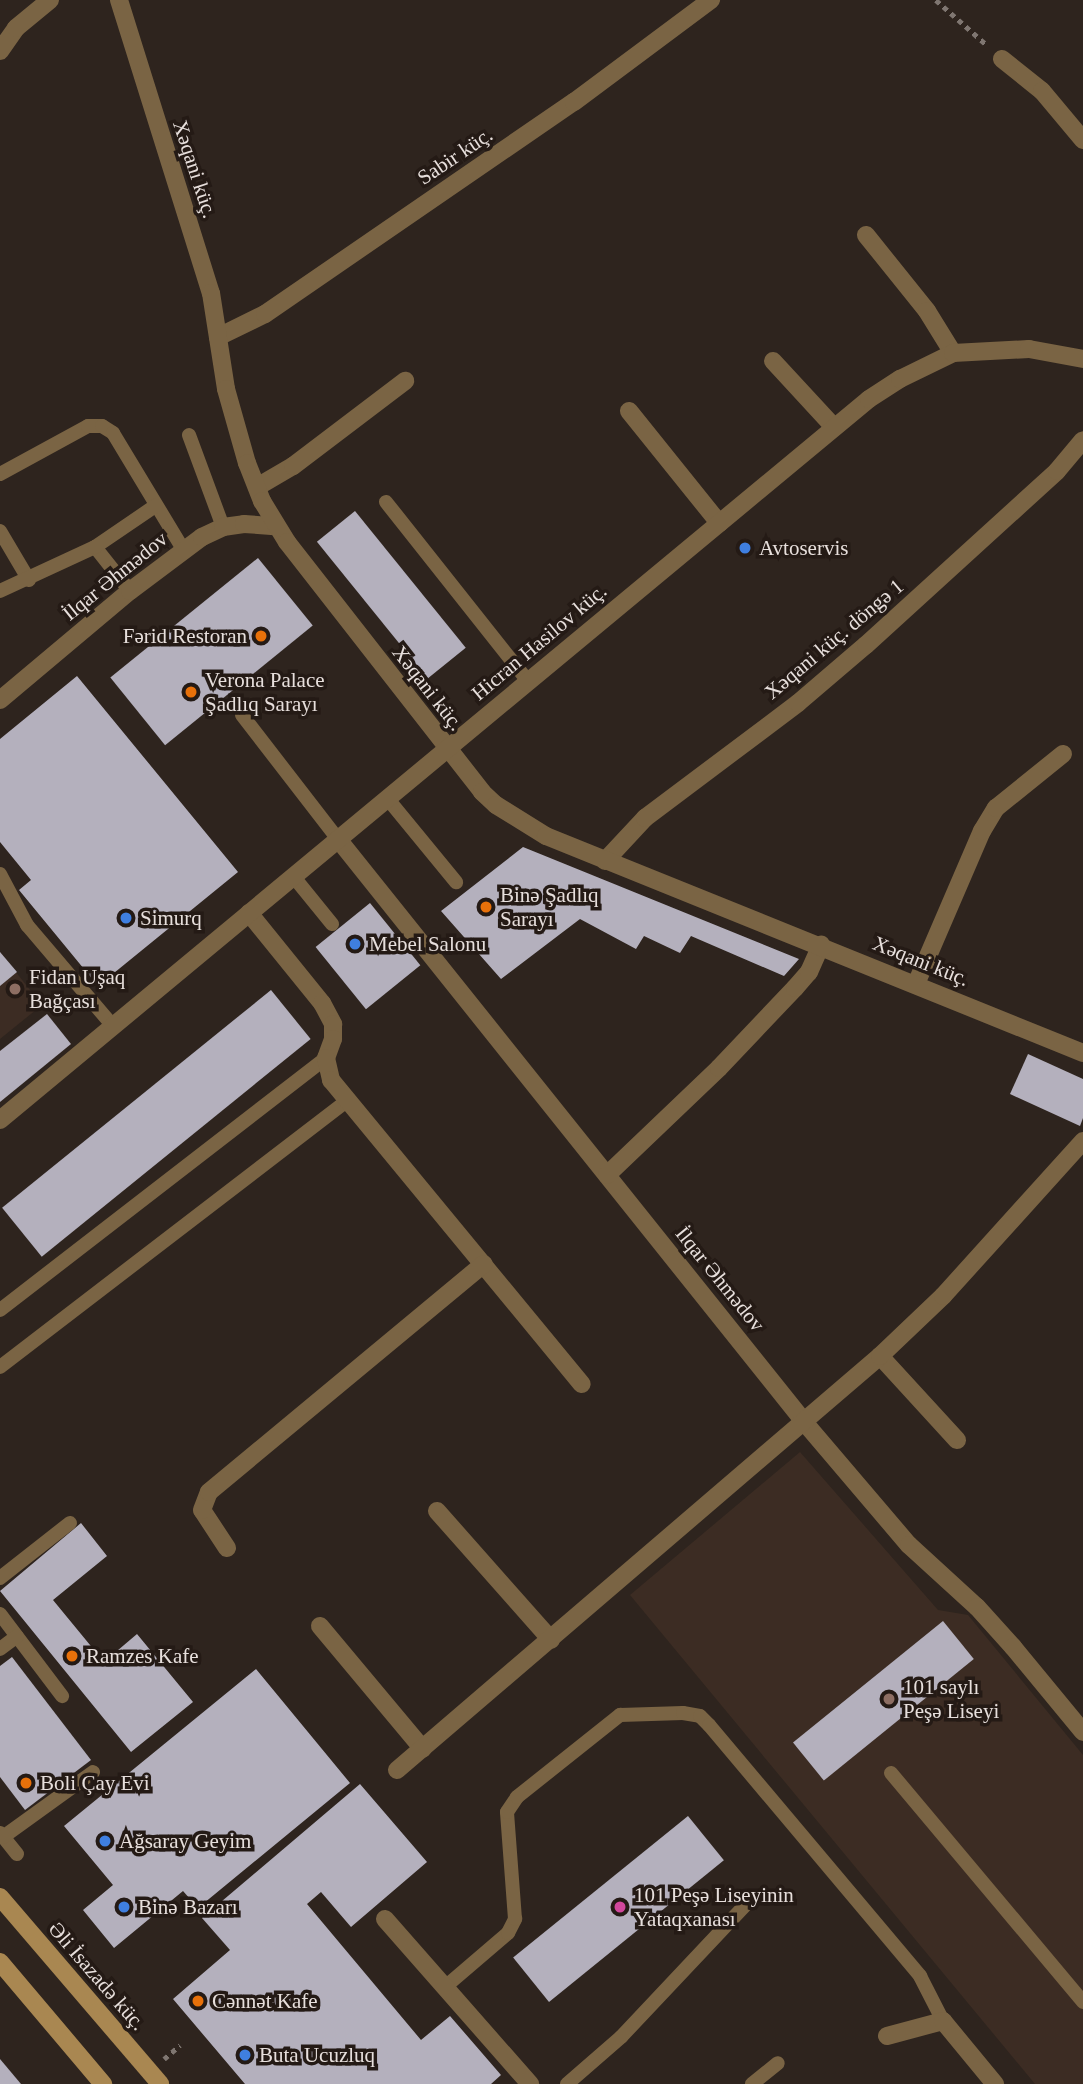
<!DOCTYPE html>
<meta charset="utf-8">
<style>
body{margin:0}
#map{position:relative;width:1083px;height:2084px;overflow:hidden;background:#2e241e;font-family:Georgia,serif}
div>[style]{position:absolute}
.built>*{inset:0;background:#3c2c23}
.building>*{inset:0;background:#b4b0bd;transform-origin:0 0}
.path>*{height:4.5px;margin-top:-2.25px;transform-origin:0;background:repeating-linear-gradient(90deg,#7f7671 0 5px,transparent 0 10px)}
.service>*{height:14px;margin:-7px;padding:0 7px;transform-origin:7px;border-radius:7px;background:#7a6444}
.minor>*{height:18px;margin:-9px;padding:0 9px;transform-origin:9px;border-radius:9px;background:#7a6444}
.tertiary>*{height:18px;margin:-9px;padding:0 9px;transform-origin:9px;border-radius:9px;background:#7a6444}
.secondary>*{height:18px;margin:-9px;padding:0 9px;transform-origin:9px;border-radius:9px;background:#a98751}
.dots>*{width:19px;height:19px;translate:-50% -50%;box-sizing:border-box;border:4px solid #241a15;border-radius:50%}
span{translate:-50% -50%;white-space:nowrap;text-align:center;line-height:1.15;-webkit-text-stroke:7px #241a15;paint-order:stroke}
.street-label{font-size:21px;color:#e7dfdc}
.poi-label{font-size:21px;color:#e7dfdc}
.left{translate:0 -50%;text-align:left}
.right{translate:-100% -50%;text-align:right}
</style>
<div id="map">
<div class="built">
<div style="clip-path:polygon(0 952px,42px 1005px,0 1039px)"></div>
<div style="clip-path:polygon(800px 1452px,938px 1610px,968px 1615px,1083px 1755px,1083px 2084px,1035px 2084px,630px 1595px)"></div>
</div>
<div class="building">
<div style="left:355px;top:511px;width:176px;height:49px;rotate:51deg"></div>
<div style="left:258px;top:558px;width:87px;height:190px;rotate:51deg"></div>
<div style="clip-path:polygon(77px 676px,238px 872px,98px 986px,19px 890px,31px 880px,0 842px,0 739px)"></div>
<div style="clip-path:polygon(523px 847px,799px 959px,784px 976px,691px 936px,680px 953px,644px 936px,636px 949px,580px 919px,501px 979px,441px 911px)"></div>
<div style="left:370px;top:903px;width:80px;height:70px;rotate:51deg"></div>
<div style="clip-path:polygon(0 952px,17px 972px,0 986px)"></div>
<div style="left:271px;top:990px;width:63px;height:346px;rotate:51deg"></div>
<div style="clip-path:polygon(47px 1014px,71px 1044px,0 1102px,0 1051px)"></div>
<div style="clip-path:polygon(1028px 1054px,1083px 1079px,1083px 1118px,1080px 1126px,1010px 1094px)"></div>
<div style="clip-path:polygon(81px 1523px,107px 1556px,53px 1600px,104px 1662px,137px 1634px,193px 1702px,131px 1752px,0 1591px)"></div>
<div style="left:943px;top:1621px;width:49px;height:193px;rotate:51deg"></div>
<div style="clip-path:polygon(12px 1657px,91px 1760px,25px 1810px,0 1777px,0 1666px)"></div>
<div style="clip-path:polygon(256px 1669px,350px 1783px,198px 1908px,183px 1891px,114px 1948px,83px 1910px,113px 1885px,64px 1826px)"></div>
<div style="clip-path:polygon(360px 1784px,427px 1862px,351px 1927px,321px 1892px,307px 1904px,421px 2040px,450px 2016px,501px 2075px,491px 2084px,245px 2084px,173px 1999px,230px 1950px,202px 1918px)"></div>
<div style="left:688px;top:1816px;width:57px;height:225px;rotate:51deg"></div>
<div style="clip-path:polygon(0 2059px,21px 2084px,0 2084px)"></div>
</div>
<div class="path">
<div style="left:936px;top:0;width:69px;rotate:41.5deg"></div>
<div style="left:164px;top:2059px;width:21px;rotate:-41deg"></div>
</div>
<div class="service">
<div style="left:189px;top:435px;width:98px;rotate:69.7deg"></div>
<div style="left:0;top:474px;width:100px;rotate:-28.6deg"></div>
<div style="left:88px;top:426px;width:14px"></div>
<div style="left:102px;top:426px;width:13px;rotate:32deg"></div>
<div style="left:113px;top:433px;width:135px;rotate:58.9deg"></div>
<div style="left:386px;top:502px;width:228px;rotate:51.6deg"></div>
<div style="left:0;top:531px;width:57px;rotate:59.4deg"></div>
<div style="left:95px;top:547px;width:56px;rotate:51.5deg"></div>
<div style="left:0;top:591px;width:105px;rotate:-24.9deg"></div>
<div style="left:95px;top:547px;width:73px;rotate:-34.3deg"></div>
<div style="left:242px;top:715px;width:157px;rotate:52.3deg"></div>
<div style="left:387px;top:798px;width:109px;rotate:50.6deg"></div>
<div style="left:0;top:874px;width:58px;rotate:62.1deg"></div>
<div style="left:27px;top:925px;width:133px;rotate:49.6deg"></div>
<div style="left:293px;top:876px;width:62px;rotate:50.9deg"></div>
<div style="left:0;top:1310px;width:412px;rotate:-37.7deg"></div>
<div style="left:0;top:1367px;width:437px;rotate:-37.5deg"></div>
<div style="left:0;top:1578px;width:89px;rotate:-38.2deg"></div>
<div style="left:0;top:1614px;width:103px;rotate:52.9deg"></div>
<div style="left:0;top:1649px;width:21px;rotate:-37deg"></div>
<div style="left:891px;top:1773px;width:299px;rotate:50deg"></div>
<div style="left:0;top:1833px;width:27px;rotate:51deg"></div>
<div style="left:3px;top:1837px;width:111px;rotate:-35.8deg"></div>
<div style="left:445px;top:1987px;width:83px;rotate:-40.6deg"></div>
<div style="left:508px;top:1933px;width:16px;rotate:-63deg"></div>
<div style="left:515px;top:1919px;width:107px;rotate:-94.3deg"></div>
<div style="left:507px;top:1812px;width:18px;rotate:-56deg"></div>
<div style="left:517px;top:1797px;width:132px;rotate:-38.5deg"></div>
<div style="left:620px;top:1715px;width:63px;rotate:-1.8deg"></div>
<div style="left:683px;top:1713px;width:17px;rotate:10deg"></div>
<div style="left:700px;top:1716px;width:13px;rotate:45deg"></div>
<div style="left:709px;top:1725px;width:328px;rotate:49.9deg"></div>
<div style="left:920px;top:1976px;width:51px;rotate:62.9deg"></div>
<div style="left:567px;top:2084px;width:72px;rotate:-41deg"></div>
<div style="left:621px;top:2037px;width:187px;rotate:-46.7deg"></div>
<div style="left:752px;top:2084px;width:33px;rotate:-39deg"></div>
</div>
<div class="minor">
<div style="left:0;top:51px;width:28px;rotate:-55deg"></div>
<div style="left:16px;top:28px;width:44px;rotate:-39.5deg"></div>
<div style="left:1002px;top:59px;width:51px;rotate:38.7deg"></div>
<div style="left:1042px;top:91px;width:64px;rotate:50.1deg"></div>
<div style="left:866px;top:235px;width:97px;rotate:51.2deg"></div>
<div style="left:927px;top:311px;width:49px;rotate:58.2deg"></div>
<div style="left:218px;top:337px;width:52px;rotate:-26.1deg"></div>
<div style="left:265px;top:314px;width:375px;rotate:-34.5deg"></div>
<div style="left:574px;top:102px;width:171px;rotate:-36.7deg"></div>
<div style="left:773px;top:361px;width:90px;rotate:47.3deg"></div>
<div style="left:629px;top:411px;width:144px;rotate:51.2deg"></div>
<div style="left:257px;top:487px;width:42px;rotate:-30.3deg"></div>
<div style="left:293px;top:466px;width:141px;rotate:-37.2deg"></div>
<div style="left:0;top:700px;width:170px;rotate:-40deg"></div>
<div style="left:130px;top:591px;width:90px;rotate:-36.9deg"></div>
<div style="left:202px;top:537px;width:23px;rotate:-25deg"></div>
<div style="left:223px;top:527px;width:21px;rotate:-8deg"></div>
<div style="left:244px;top:524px;width:31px;rotate:4deg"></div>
<div style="left:338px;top:839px;width:748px;rotate:51.35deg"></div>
<div style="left:805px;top:1423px;width:160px;rotate:49.6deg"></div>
<div style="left:909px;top:1545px;width:92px;rotate:42.4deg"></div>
<div style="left:977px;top:1607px;width:54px;rotate:48deg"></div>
<div style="left:1013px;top:1647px;width:110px;rotate:50.5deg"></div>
<div style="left:605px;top:861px;width:59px;rotate:-47.1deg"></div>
<div style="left:645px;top:818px;width:191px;rotate:-36.9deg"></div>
<div style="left:798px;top:703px;width:89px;rotate:-40.5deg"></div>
<div style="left:866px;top:645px;width:258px;rotate:-42.3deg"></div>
<div style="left:1057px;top:471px;width:40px;rotate:-50deg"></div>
<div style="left:249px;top:913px;width:116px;rotate:51deg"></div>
<div style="left:322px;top:1003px;width:24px;rotate:62deg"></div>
<div style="left:333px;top:1024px;width:15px;rotate:90deg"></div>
<div style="left:333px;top:1039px;width:20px;rotate:110deg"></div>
<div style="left:326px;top:1058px;width:23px;rotate:77deg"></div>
<div style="left:331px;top:1080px;width:394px;rotate:50.5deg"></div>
<div style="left:916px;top:984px;width:167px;rotate:-66.7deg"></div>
<div style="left:982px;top:831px;width:27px;rotate:-59deg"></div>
<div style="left:996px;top:808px;width:86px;rotate:-38.9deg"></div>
<div style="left:607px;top:1175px;width:155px;rotate:-43.7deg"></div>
<div style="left:719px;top:1068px;width:110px;rotate:-46.5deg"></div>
<div style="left:795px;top:988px;width:21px;rotate:-49deg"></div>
<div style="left:809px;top:972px;width:30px;rotate:-66deg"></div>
<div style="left:880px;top:1356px;width:114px;rotate:47.5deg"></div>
<div style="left:437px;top:1511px;width:172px;rotate:48.5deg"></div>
<div style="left:227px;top:1548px;width:45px;rotate:-123.3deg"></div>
<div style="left:202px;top:1510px;width:19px;rotate:-69deg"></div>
<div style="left:209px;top:1492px;width:357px;rotate:-39.7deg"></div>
<div style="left:320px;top:1626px;width:160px;rotate:50.1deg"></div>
<div style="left:397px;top:1770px;width:636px;rotate:-40.6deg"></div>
<div style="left:880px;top:1356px;width:87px;rotate:-43.6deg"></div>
<div style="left:943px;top:1296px;width:209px;rotate:-47.9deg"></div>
<div style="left:385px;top:1919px;width:220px;rotate:48.7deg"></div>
<div style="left:887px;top:2036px;width:58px;rotate:-15deg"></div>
<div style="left:943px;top:2021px;width:82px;rotate:50.5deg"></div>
</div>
<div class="tertiary">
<div style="left:119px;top:0;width:307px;rotate:72.6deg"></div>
<div style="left:211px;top:293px;width:97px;rotate:81.1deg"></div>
<div style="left:226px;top:389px;width:77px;rotate:74.2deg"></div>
<div style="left:247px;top:463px;width:41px;rotate:68.5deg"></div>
<div style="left:262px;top:501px;width:48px;rotate:58.6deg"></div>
<div style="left:287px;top:542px;width:317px;rotate:52deg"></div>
<div style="left:482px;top:792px;width:19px;rotate:43deg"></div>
<div style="left:496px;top:805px;width:59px;rotate:31.8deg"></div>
<div style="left:546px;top:836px;width:579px;rotate:22deg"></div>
<div style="left:0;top:1120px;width:1129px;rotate:-39.68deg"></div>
<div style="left:869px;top:399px;width:37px;rotate:-33deg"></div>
<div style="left:900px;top:379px;width:59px;rotate:-26.1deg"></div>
<div style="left:953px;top:353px;width:76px;rotate:-3deg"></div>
<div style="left:1029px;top:349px;width:55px;rotate:10.5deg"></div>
</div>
<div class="secondary">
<div style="left:0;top:1897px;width:246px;rotate:49.4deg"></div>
<div style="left:0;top:1962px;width:160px;rotate:49.8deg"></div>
</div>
<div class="dots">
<div style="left:745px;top:548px;background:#3f7fe0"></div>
<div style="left:261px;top:636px;background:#e8710a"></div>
<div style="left:191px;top:692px;background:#e8710a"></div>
<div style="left:486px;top:907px;background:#e8710a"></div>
<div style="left:126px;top:918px;background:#3f7fe0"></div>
<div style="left:355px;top:944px;background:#3f7fe0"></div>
<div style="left:15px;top:989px;background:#8d6e63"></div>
<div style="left:72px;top:1656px;background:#e8710a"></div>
<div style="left:889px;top:1699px;background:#8d6e63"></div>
<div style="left:26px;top:1783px;background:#e8710a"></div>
<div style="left:105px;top:1841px;background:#3f7fe0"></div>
<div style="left:124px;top:1907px;background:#3f7fe0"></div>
<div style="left:620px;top:1907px;background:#d1479c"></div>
<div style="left:198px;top:2001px;background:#e8710a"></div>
<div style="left:245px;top:2055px;background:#3f7fe0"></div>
</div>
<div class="street-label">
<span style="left:455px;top:156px;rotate:-34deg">Sabir küç.</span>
<span style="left:195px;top:169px;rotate:72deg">Xəqani küç.</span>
<span style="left:115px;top:576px;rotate:-39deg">İlqar Əhmədov</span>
<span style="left:834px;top:639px;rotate:-40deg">Xəqani küç. döngə 1</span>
<span style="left:539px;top:642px;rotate:-40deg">Hicran Hasilov küç.</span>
<span style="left:428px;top:688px;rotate:52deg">Xəqani küç.</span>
<span style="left:921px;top:961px;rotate:22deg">Xəqani küç.</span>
<span style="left:720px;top:1279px;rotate:51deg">İlqar Əhmədov</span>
<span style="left:97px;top:1976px;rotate:49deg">Əli İsazadə küç.</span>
</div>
<div class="poi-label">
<span class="left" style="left:759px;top:548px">Avtoservis</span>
<span class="right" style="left:247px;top:636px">Fərid Restoran</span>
<span class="left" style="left:205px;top:692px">Verona Palace<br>Şadlıq Sarayı</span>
<span class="left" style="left:500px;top:907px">Binə Şadlıq<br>Sarayı</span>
<span class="left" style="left:140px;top:918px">Simurq</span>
<span class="left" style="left:369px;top:944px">Mebel Salonu</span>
<span class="left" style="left:29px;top:989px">Fidan Uşaq<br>Bağçası</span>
<span class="left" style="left:86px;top:1656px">Ramzes Kafe</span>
<span class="left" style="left:903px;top:1699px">101 saylı<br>Peşə Liseyi</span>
<span class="left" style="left:40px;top:1783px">Boli Çay Evi</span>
<span class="left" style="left:119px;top:1841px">Ağsaray Geyim</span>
<span class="left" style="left:634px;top:1907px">101 Peşə Liseyinin<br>Yataqxanası</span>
<span class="left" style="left:138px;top:1907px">Binə Bazarı</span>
<span class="left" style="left:212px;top:2001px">Cənnət Kafe</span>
<span class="left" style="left:259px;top:2055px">Buta Ucuzluq</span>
</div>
</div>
